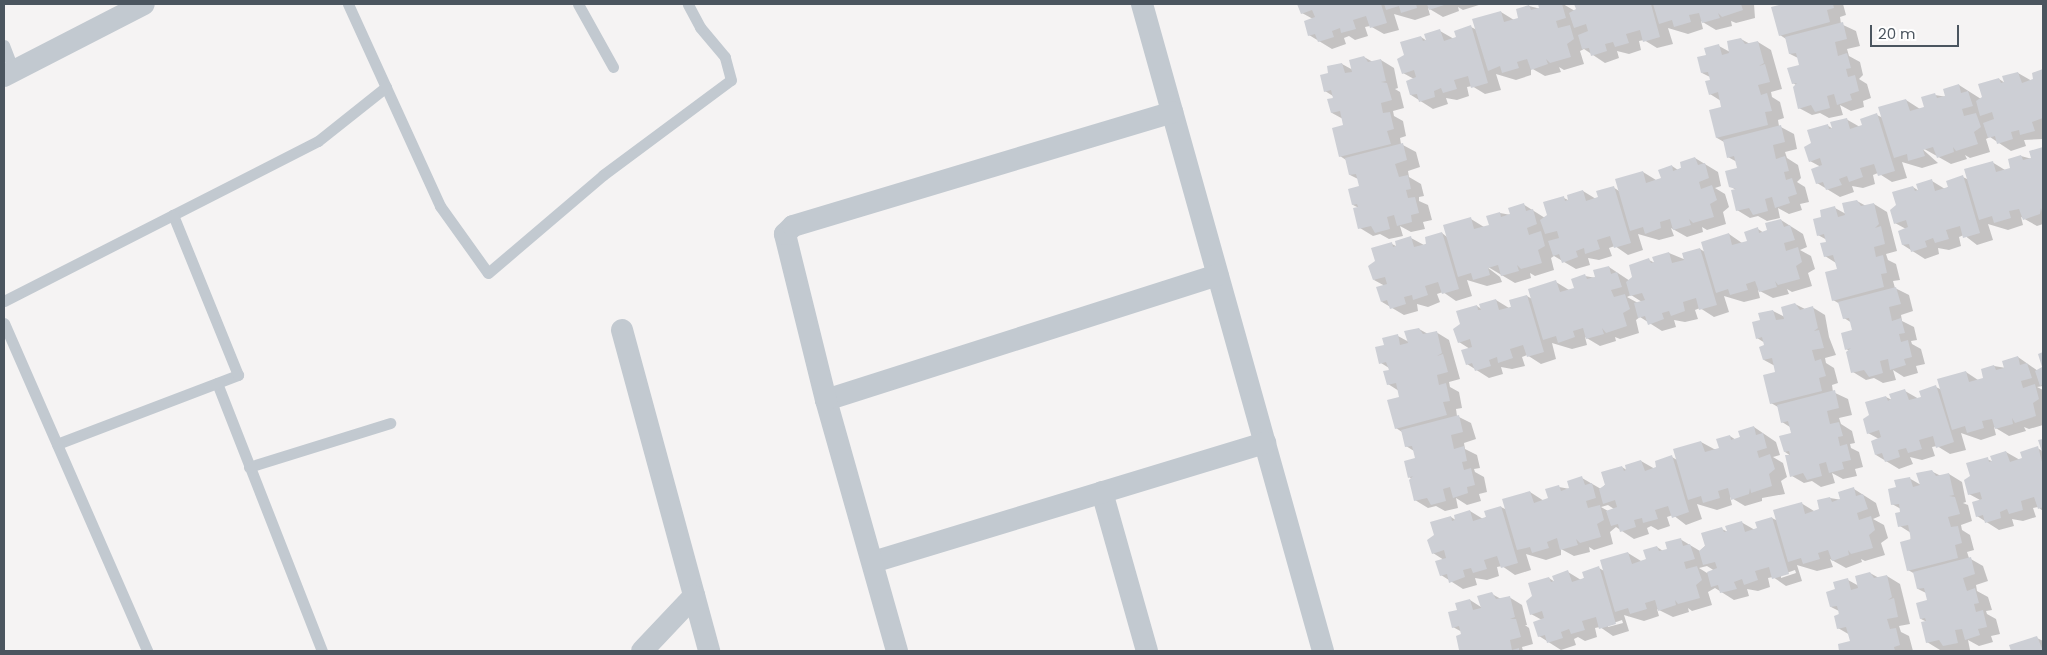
<!DOCTYPE html>
<style>
body{margin:0}
#map{position:relative;width:2047px;height:655px;overflow:hidden;background:#f5f3f3;font-family:Poppins,sans-serif}
div>[style]{position:absolute}
.shadow>*{inset:0;background:#0003}
.building>*{inset:0;background:#cdcfd5}
.service>*{height:11px;margin:-5.5px;padding:0 5.5px;transform-origin:5.5px;border-radius:5.5px;background:#c2c9d0}
.minor>*{height:22px;margin:-11px;padding:0 11px;transform-origin:11px;border-radius:11px;background:#c2c9d0}
span{translate:-50% -50%;white-space:nowrap;text-align:center;line-height:1.15;-webkit-text-stroke:4px #fff;paint-order:stroke}
.frame{position:absolute;inset:0;border:5px solid #4b555f;pointer-events:none}
.scale{position:absolute;left:1870px;top:25px;width:89px;height:22px;box-sizing:border-box;border:2px solid #4b555f;border-top:0;padding-left:6px;font-size:15px;line-height:18px;white-space:nowrap;color:#4b555f;-webkit-text-stroke:4px #fff;paint-order:stroke}
</style>
<div id="map">
<div class="shadow">
<div style="clip-path:polygon(1299px 4px,1482px 4px,1463px 10px,1458px 7px,1459px 11px,1443px 17px,1428px 8px,1430px 15px,1415px 20px,1394px 14px,1399px 30px,1384px 34px,1370px 26px,1365px 27px,1368px 36px,1355px 40px,1349px 36px,1344px 38px,1346px 44px,1332px 49px,1309px 35px,1313px 19px,1302px 13px)"></div>
<div style="clip-path:polygon(1539px 4px,1563px 4px,1575px 11px,1577px 9px,1576px 4px,1754px 4px,1755px 18px,1736px 23px,1731px 21px,1732px 26px,1716px 30px,1701px 21px,1703px 29px,1688px 34px,1668px 28px,1673px 44px,1657px 48px,1644px 40px,1639px 41px,1641px 50px,1629px 54px,1617px 51px,1619px 58px,1605px 63px,1584px 49px,1580px 51px,1584px 64px,1564px 70px,1559px 67px,1561px 72px,1545px 76px,1531px 68px,1531px 75px,1516px 80px,1496px 74px,1501px 90px,1485px 94px,1472px 86px,1467px 87px,1469px 96px,1457px 100px,1446px 98px,1448px 104px,1433px 109px,1411px 95px,1414px 79px,1403px 73px,1406px 56px,1421px 37px,1427px 41px,1440px 31px,1454px 39px,1471px 27px,1477px 30px,1501px 12px,1514px 20px,1520px 19px,1529px 6px,1541px 9px)"></div>
<div style="clip-path:polygon(1785px 4px,1843px 4px,1846px 15px,1840px 17px,1841px 24px,1856px 31px,1860px 46px,1847px 49px,1849px 56px,1860px 62px,1863px 75px,1859px 79px,1867px 84px,1871px 98px,1863px 101px,1864px 107px,1851px 111px,1840px 105px,1843px 115px,1829px 118px,1820px 113px,1812px 115px,1799px 108px,1796px 85px,1793px 83px,1800px 66px,1798px 58px,1790px 54px,1786px 39px,1780px 35px)"></div>
<div style="clip-path:polygon(1741px 39px,1750px 44px,1758px 42px,1771px 50px,1782px 89px,1771px 92px,1772px 97px,1780px 102px,1784px 118px,1778px 120px,1779px 126px,1794px 134px,1797px 149px,1785px 152px,1787px 158px,1798px 165px,1801px 178px,1797px 182px,1805px 187px,1809px 202px,1800px 204px,1802px 210px,1789px 214px,1778px 208px,1780px 218px,1767px 221px,1758px 216px,1750px 218px,1737px 210px,1736px 190px,1730px 186px,1738px 169px,1737px 162px,1728px 157px,1724px 142px,1717px 138px,1711px 111px,1723px 108px,1721px 101px,1710px 94px,1710px 77px,1702px 73px,1708px 56px,1719px 46px,1730px 52px)"></div>
<div style="clip-path:polygon(1364px 57px,1373px 62px,1381px 60px,1394px 68px,1398px 88px,1395px 89px,1400px 92px,1404px 108px,1393px 111px,1394px 116px,1403px 121px,1406px 136px,1400px 138px,1401px 144px,1416px 152px,1420px 167px,1408px 171px,1409px 177px,1421px 184px,1424px 196px,1419px 197px,1419px 201px,1428px 205px,1432px 220px,1423px 222px,1425px 229px,1411px 232px,1400px 226px,1403px 236px,1389px 239px,1380px 234px,1373px 236px,1360px 228px,1359px 208px,1353px 205px,1360px 187px,1358px 179px,1350px 175px,1346px 160px,1340px 156px,1345px 126px,1343px 119px,1332px 113px,1333px 96px,1325px 91px,1330px 74px,1342px 64px,1353px 70px)"></div>
<div style="clip-path:polygon(2043px 70px,2043px 139px,2024px 140px,2026px 146px,2011px 151px,1990px 137px,1986px 139px,1990px 152px,1970px 158px,1965px 155px,1967px 159px,1951px 164px,1919px 146px,1938px 163px,1922px 168px,1902px 162px,1907px 178px,1892px 182px,1878px 173px,1873px 175px,1875px 184px,1863px 188px,1852px 186px,1854px 192px,1840px 197px,1817px 183px,1821px 167px,1810px 161px,1812px 144px,1827px 125px,1833px 129px,1846px 119px,1860px 127px,1877px 115px,1883px 118px,1906px 100px,1920px 109px,1926px 107px,1935px 95px,1947px 97px,1959px 85px,1981px 99px,1999px 79px,2005px 83px,2018px 73px,2032px 81px,2035px 80px,2033px 73px)"></div>
<div style="clip-path:polygon(2043px 148px,2043px 224px,2037px 226px,2021px 217px,2023px 225px,2008px 230px,1988px 224px,1993px 240px,1977px 245px,1964px 235px,1959px 237px,1961px 246px,1949px 250px,1938px 248px,1939px 254px,1925px 259px,1903px 245px,1906px 229px,1895px 223px,1897px 205px,1913px 187px,1919px 191px,1932px 181px,1945px 189px,1963px 177px,1969px 180px,1992px 162px,2005px 170px,2012px 169px,2021px 156px,2032px 159px,2030px 152px)"></div>
<div style="clip-path:polygon(1695px 158px,1718px 172px,1721px 186px,1715px 188px,1725px 194px,1729px 207px,1723px 212px,1726px 224px,1707px 230px,1702px 227px,1703px 232px,1687px 237px,1671px 228px,1674px 236px,1659px 240px,1638px 234px,1643px 250px,1628px 255px,1615px 246px,1609px 248px,1612px 256px,1599px 260px,1588px 258px,1590px 265px,1576px 269px,1554px 256px,1551px 258px,1554px 270px,1535px 276px,1530px 273px,1531px 278px,1515px 283px,1483px 264px,1500px 277px,1502px 282px,1487px 286px,1467px 280px,1472px 296px,1456px 301px,1443px 292px,1437px 294px,1440px 302px,1428px 307px,1417px 304px,1418px 311px,1404px 315px,1382px 302px,1385px 286px,1374px 280px,1392px 244px,1398px 247px,1411px 238px,1424px 245px,1442px 233px,1447px 237px,1471px 219px,1484px 227px,1490px 226px,1500px 213px,1511px 215px,1523px 204px,1545px 218px,1564px 198px,1570px 201px,1583px 191px,1596px 199px,1613px 187px,1619px 191px,1643px 172px,1656px 180px,1662px 179px,1672px 166px,1678px 170px)"></div>
<div style="clip-path:polygon(1857px 201px,1866px 206px,1874px 204px,1887px 212px,1897px 251px,1886px 254px,1888px 260px,1896px 264px,1900px 280px,1893px 281px,1895px 288px,1909px 295px,1913px 311px,1901px 315px,1902px 321px,1914px 327px,1917px 340px,1911px 341px,1912px 344px,1921px 349px,1925px 364px,1916px 366px,1918px 373px,1904px 377px,1893px 370px,1896px 380px,1883px 383px,1874px 378px,1866px 380px,1853px 372px,1850px 351px,1846px 349px,1854px 331px,1852px 323px,1844px 318px,1840px 304px,1833px 300px,1838px 270px,1836px 263px,1825px 256px,1827px 240px,1818px 235px,1823px 218px,1835px 208px,1846px 214px)"></div>
<div style="clip-path:polygon(evenodd,1781px 220px,1803px 234px,1807px 247px,1800px 250px,1811px 256px,1815px 269px,1808px 273px,1812px 286px,1792px 292px,1787px 289px,1789px 294px,1773px 298px,1758px 290px,1760px 298px,1744px 302px,1724px 296px,1729px 312px,1714px 317px,1700px 308px,1695px 310px,1698px 319px,1685px 322px,1674px 320px,1676px 327px,1662px 331px,1640px 317px,1636px 320px,1639px 333px,1620px 339px,1615px 337px,1616px 341px,1600px 346px,1585px 337px,1587px 345px,1572px 349px,1552px 343px,1556px 359px,1541px 364px,1527px 355px,1522px 357px,1525px 366px,1512px 369px,1501px 367px,1503px 374px,1489px 378px,1467px 364px,1470px 349px,1459px 342px,1461px 325px,1477px 306px,1483px 310px,1496px 300px,1509px 308px,1527px 296px,1532px 299px,1556px 282px,1569px 290px,1575px 289px,1585px 276px,1596px 278px,1609px 267px,1630px 281px,1649px 260px,1655px 263px,1669px 253px,1686px 260px,1700px 249px,1705px 252px,1729px 234px,1742px 243px,1748px 242px,1758px 229px,1764px 233px,1781px 220px,1631px 295px,1642px 302px,1638px 303px,1627px 297px,1631px 295px)"></div>
<div style="clip-path:polygon(1795px 304px,1805px 309px,1812px 307px,1825px 315px,1829px 337px,1836px 355px,1825px 358px,1826px 363px,1834px 368px,1838px 383px,1832px 385px,1833px 392px,1848px 399px,1852px 415px,1839px 418px,1841px 424px,1852px 431px,1855px 443px,1850px 444px,1851px 448px,1859px 452px,1863px 467px,1855px 469px,1857px 476px,1843px 479px,1832px 473px,1835px 483px,1821px 487px,1812px 481px,1804px 483px,1792px 476px,1791px 456px,1785px 452px,1792px 434px,1790px 427px,1782px 422px,1778px 407px,1771px 403px,1777px 373px,1775px 366px,1764px 360px,1765px 343px,1757px 338px,1762px 321px,1773px 311px,1785px 317px)"></div>
<div style="clip-path:polygon(1419px 329px,1428px 334px,1436px 332px,1449px 340px,1460px 379px,1449px 382px,1450px 387px,1459px 392px,1462px 408px,1456px 409px,1457px 416px,1471px 423px,1476px 439px,1464px 443px,1465px 449px,1477px 455px,1480px 468px,1474px 469px,1475px 472px,1484px 477px,1487px 492px,1479px 494px,1481px 501px,1467px 505px,1456px 498px,1458px 508px,1445px 511px,1436px 506px,1428px 508px,1415px 500px,1412px 479px,1409px 477px,1416px 459px,1414px 451px,1406px 446px,1402px 432px,1396px 428px,1401px 398px,1399px 391px,1388px 384px,1389px 368px,1381px 363px,1386px 346px,1398px 336px,1409px 342px)"></div>
<div style="clip-path:polygon(2018px 357px,2038px 371px,2043px 367px,2043px 386px,2037px 387px,2043px 390px,2043px 425px,2029px 429px,2024px 427px,2026px 431px,2009px 436px,1994px 427px,1996px 435px,1981px 440px,1961px 433px,1966px 450px,1950px 454px,1937px 446px,1932px 447px,1935px 456px,1922px 460px,1910px 457px,1913px 464px,1899px 469px,1876px 455px,1879px 439px,1868px 433px,1871px 415px,1886px 397px,1892px 400px,1905px 391px,1919px 399px,1936px 387px,1942px 390px,1966px 372px,1978px 380px,1985px 379px,1994px 366px,2006px 368px)"></div>
<div style="clip-path:polygon(evenodd,1754px 427px,1776px 442px,1780px 455px,1773px 457px,1783px 463px,1787px 477px,1781px 481px,1785px 494px,1762px 498px,1762px 501px,1745px 506px,1730px 497px,1732px 505px,1717px 510px,1697px 504px,1702px 519px,1686px 525px,1673px 515px,1667px 517px,1670px 526px,1658px 530px,1651px 526px,1647px 528px,1649px 534px,1634px 539px,1616px 527px,1610px 532px,1613px 544px,1594px 550px,1589px 547px,1590px 552px,1574px 556px,1561px 549px,1561px 555px,1546px 560px,1526px 554px,1531px 570px,1515px 575px,1502px 566px,1497px 567px,1499px 576px,1487px 580px,1475px 578px,1477px 585px,1463px 589px,1441px 575px,1444px 560px,1433px 553px,1435px 536px,1451px 517px,1457px 521px,1470px 511px,1483px 519px,1501px 507px,1507px 510px,1530px 492px,1544px 501px,1550px 499px,1559px 487px,1570px 489px,1582px 478px,1601px 489px,1622px 467px,1628px 471px,1641px 461px,1655px 469px,1672px 457px,1677px 460px,1701px 442px,1714px 449px,1721px 449px,1730px 436px,1736px 440px,1754px 427px,1608px 505px,1614px 509px,1608px 511px,1601px 507px,1608px 505px)"></div>
<div style="clip-path:polygon(2043px 440px,2043px 511px,2038px 507px,2033px 508px,2036px 517px,2023px 521px,2012px 519px,2014px 526px,1999px 530px,1977px 516px,1980px 500px,1969px 494px,1972px 477px,1987px 459px,1994px 462px,2006px 452px,2020px 460px,2037px 448px,2043px 451px,2040px 441px)"></div>
<div style="clip-path:polygon(1931px 471px,1941px 476px,1949px 474px,1962px 482px,1966px 502px,1963px 503px,1968px 505px,1972px 521px,1961px 525px,1962px 530px,1970px 535px,1974px 550px,1967px 552px,1969px 558px,1983px 566px,1988px 581px,1976px 585px,1977px 591px,1988px 597px,1992px 610px,1986px 611px,1987px 614px,1996px 619px,2000px 634px,1991px 636px,1993px 642px,1979px 646px,1968px 640px,1970px 650px,1964px 651px,1940px 650px,1927px 642px,1927px 622px,1921px 619px,1928px 601px,1926px 593px,1918px 589px,1915px 574px,1908px 570px,1911px 533px,1900px 526px,1901px 509px,1892px 504px,1897px 488px,1909px 478px,1921px 485px)"></div>
<div style="clip-path:polygon(evenodd,1854px 489px,1876px 503px,1880px 516px,1873px 519px,1884px 525px,1888px 538px,1881px 543px,1885px 555px,1865px 561px,1861px 559px,1862px 562px,1846px 568px,1830px 559px,1833px 567px,1817px 571px,1797px 565px,1802px 581px,1786px 586px,1773px 577px,1768px 578px,1770px 587px,1758px 591px,1747px 589px,1749px 596px,1734px 600px,1715px 588px,1708px 592px,1712px 605px,1692px 611px,1688px 608px,1689px 612px,1673px 617px,1657px 609px,1659px 616px,1644px 621px,1624px 615px,1629px 631px,1613px 636px,1600px 627px,1595px 628px,1597px 637px,1585px 641px,1578px 637px,1574px 639px,1576px 645px,1561px 650px,1539px 636px,1542px 620px,1531px 614px,1549px 578px,1555px 582px,1568px 572px,1581px 580px,1599px 568px,1604px 571px,1628px 553px,1641px 561px,1648px 560px,1657px 547px,1663px 551px,1669px 550px,1680px 539px,1700px 551px,1722px 529px,1728px 532px,1741px 522px,1755px 530px,1772px 518px,1778px 521px,1801px 503px,1814px 511px,1821px 510px,1830px 498px,1842px 500px,1854px 489px,1707px 566px,1715px 571px,1707px 573px,1699px 568px,1707px 566px,1854px 489px,1795px 570px,1796px 573px,1781px 578px,1781px 575px,1795px 570px,1854px 489px,1622px 620px,1623px 623px,1608px 627px,1608px 625px,1622px 620px)"></div>
<div style="clip-path:polygon(1870px 573px,1879px 578px,1887px 576px,1900px 584px,1910px 624px,1899px 626px,1901px 632px,1909px 636px,1913px 651px,1841px 651px,1839px 645px,1851px 642px,1850px 635px,1838px 628px,1839px 611px,1831px 607px,1836px 590px,1848px 580px,1859px 586px)"></div>
<div style="clip-path:polygon(1492px 594px,1501px 599px,1509px 597px,1522px 605px,1527px 625px,1525px 625px,1529px 628px,1533px 644px,1522px 647px,1523px 651px,1461px 649px,1462px 632px,1453px 627px,1459px 611px,1470px 600px,1481px 607px)"></div>
<div style="clip-path:polygon(2037px 638px,2043px 641px,2043px 651px,2012px 651px,2010px 646px)"></div>
</div>
<div class="building">
<div style="clip-path:polygon(1297px 4px,1381px 4px,1387px 23px,1370px 28px,1366px 16px,1353px 20px,1356px 29px,1341px 33px,1340px 28px,1332px 31px,1334px 37px,1318px 42px,1315px 34px,1308px 36px,1304px 21px,1315px 17px,1312px 10px,1301px 14px)"></div>
<div style="clip-path:polygon(1384px 4px,1416px 4px,1417px 8px,1401px 13px,1399px 6px,1386px 10px)"></div>
<div style="clip-path:polygon(1427px 4px,1447px 4px,1429px 10px)"></div>
<div style="clip-path:polygon(1538px 4px,1562px 4px,1566px 18px,1556px 21px,1558px 28px,1570px 25px,1574px 39px,1567px 44px,1571px 57px,1550px 63px,1546px 59px,1548px 64px,1531px 70px,1527px 59px,1517px 62px,1519px 68px,1502px 73px,1500px 66px,1488px 71px,1472px 19px,1501px 11px,1504px 22px,1518px 18px,1516px 9px,1529px 5px,1531px 10px,1539px 8px)"></div>
<div style="clip-path:polygon(1574px 4px,1651px 4px,1660px 37px,1643px 42px,1640px 30px,1626px 34px,1629px 43px,1615px 47px,1613px 42px,1605px 44px,1607px 51px,1591px 56px,1589px 48px,1582px 49px,1578px 35px,1588px 31px,1586px 24px,1574px 28px,1569px 13px,1576px 9px)"></div>
<div style="clip-path:polygon(1653px 4px,1741px 4px,1743px 10px,1722px 17px,1718px 13px,1720px 18px,1702px 23px,1699px 13px,1689px 15px,1691px 22px,1674px 27px,1672px 20px,1659px 24px)"></div>
<div style="clip-path:polygon(1783px 4px,1833px 4px,1834px 8px,1827px 10px,1830px 22px,1779px 36px,1771px 7px)"></div>
<div style="clip-path:polygon(1843px 22px,1847px 39px,1835px 42px,1838px 56px,1847px 53px,1851px 68px,1846px 69px,1848px 77px,1855px 75px,1859px 91px,1850px 94px,1852px 100px,1837px 105px,1834px 94px,1827px 96px,1830px 108px,1815px 112px,1811px 105px,1798px 109px,1793px 87px,1797px 83px,1792px 84px,1787px 68px,1799px 65px,1796px 53px,1789px 54px,1785px 37px)"></div>
<div style="clip-path:polygon(1471px 25px,1488px 83px,1471px 88px,1468px 76px,1454px 80px,1457px 89px,1443px 93px,1441px 88px,1434px 91px,1435px 97px,1419px 102px,1417px 94px,1410px 95px,1406px 81px,1416px 77px,1414px 70px,1402px 74px,1397px 59px,1404px 55px,1400px 42px,1421px 36px,1423px 41px,1426px 40px,1424px 34px,1440px 29px,1444px 41px,1456px 37px,1454px 31px)"></div>
<div style="clip-path:polygon(1741px 38px,1745px 44px,1758px 41px,1764px 63px,1759px 66px,1765px 64px,1770px 82px,1758px 85px,1761px 95px,1767px 93px,1772px 111px,1765px 112px,1768px 125px,1716px 138px,1709px 110px,1721px 107px,1718px 92px,1709px 95px,1705px 81px,1710px 80px,1708px 72px,1701px 73px,1697px 57px,1706px 55px,1704px 48px,1719px 44px,1722px 55px,1729px 53px,1727px 41px)"></div>
<div style="clip-path:polygon(1364px 56px,1368px 62px,1381px 59px,1386px 81px,1381px 82px,1387px 83px,1392px 100px,1381px 103px,1383px 113px,1390px 112px,1394px 129px,1387px 131px,1391px 144px,1339px 157px,1332px 128px,1343px 125px,1340px 111px,1331px 113px,1327px 99px,1333px 98px,1331px 90px,1324px 92px,1320px 75px,1328px 73px,1327px 66px,1342px 63px,1345px 73px,1352px 72px,1349px 60px)"></div>
<div style="clip-path:polygon(2043px 69px,2043px 118px,2032px 122px,2035px 131px,2020px 135px,2019px 130px,2011px 132px,2013px 139px,1997px 144px,1995px 136px,1988px 138px,1983px 123px,1994px 119px,1992px 112px,1980px 116px,1976px 101px,1982px 97px,1978px 84px,1999px 78px,2001px 83px,2004px 82px,2002px 76px,2018px 72px,2022px 83px,2033px 79px,2032px 73px)"></div>
<div style="clip-path:polygon(1959px 84px,1961px 93px,1968px 91px,1973px 106px,1962px 109px,1964px 116px,1976px 113px,1981px 127px,1974px 132px,1978px 144px,1956px 151px,1953px 147px,1954px 152px,1937px 158px,1933px 147px,1923px 150px,1925px 156px,1908px 161px,1907px 154px,1894px 158px,1878px 107px,1906px 99px,1910px 111px,1924px 107px,1921px 97px,1935px 93px,1937px 98px,1945px 96px,1943px 89px)"></div>
<div style="clip-path:polygon(1877px 113px,1895px 171px,1878px 176px,1874px 164px,1860px 168px,1863px 177px,1849px 182px,1847px 176px,1839px 179px,1842px 185px,1826px 190px,1823px 182px,1816px 184px,1811px 169px,1822px 165px,1820px 158px,1809px 162px,1804px 147px,1811px 143px,1807px 130px,1828px 124px,1829px 129px,1832px 128px,1830px 122px,1847px 118px,1850px 129px,1862px 125px,1860px 119px)"></div>
<div style="clip-path:polygon(1781px 125px,1785px 142px,1773px 145px,1776px 159px,1785px 156px,1789px 171px,1784px 172px,1786px 180px,1792px 178px,1797px 194px,1788px 197px,1790px 203px,1775px 208px,1772px 197px,1765px 199px,1768px 211px,1753px 215px,1749px 208px,1736px 211px,1731px 190px,1736px 189px,1729px 187px,1725px 171px,1737px 168px,1734px 156px,1727px 158px,1723px 140px)"></div>
<div style="clip-path:polygon(1403px 143px,1407px 160px,1395px 164px,1399px 177px,1408px 175px,1411px 189px,1406px 190px,1408px 198px,1415px 197px,1419px 213px,1411px 215px,1412px 222px,1397px 226px,1394px 215px,1387px 217px,1390px 229px,1375px 233px,1371px 226px,1358px 229px,1353px 208px,1358px 207px,1357px 204px,1352px 205px,1348px 189px,1359px 186px,1356px 174px,1349px 175px,1345px 158px)"></div>
<div style="clip-path:polygon(2043px 147px,2043px 216px,2041px 208px,2040px 214px,2023px 220px,2019px 209px,2009px 211px,2011px 218px,1994px 223px,1992px 216px,1979px 220px,1964px 169px,1993px 161px,1996px 172px,2010px 168px,2008px 159px,2021px 155px,2023px 160px,2031px 158px,2029px 151px)"></div>
<div style="clip-path:polygon(1695px 157px,1698px 165px,1705px 163px,1709px 178px,1699px 182px,1701px 189px,1712px 185px,1717px 200px,1710px 204px,1714px 217px,1693px 223px,1689px 219px,1691px 225px,1673px 230px,1670px 219px,1660px 222px,1661px 228px,1645px 234px,1643px 227px,1630px 231px,1615px 179px,1643px 171px,1646px 183px,1661px 178px,1658px 170px,1672px 165px,1673px 171px,1681px 168px,1680px 162px)"></div>
<div style="clip-path:polygon(1963px 175px,1980px 233px,1963px 238px,1960px 226px,1946px 230px,1949px 239px,1935px 243px,1933px 238px,1925px 241px,1927px 247px,1911px 252px,1909px 244px,1902px 245px,1898px 231px,1908px 227px,1906px 220px,1894px 224px,1890px 210px,1896px 205px,1892px 192px,1913px 186px,1915px 191px,1918px 190px,1916px 184px,1932px 179px,1935px 191px,1948px 187px,1946px 181px)"></div>
<div style="clip-path:polygon(1614px 186px,1631px 243px,1614px 248px,1610px 236px,1597px 240px,1600px 249px,1585px 254px,1584px 248px,1576px 251px,1578px 257px,1562px 263px,1559px 254px,1553px 256px,1548px 241px,1559px 238px,1557px 231px,1545px 234px,1540px 220px,1547px 215px,1543px 202px,1564px 196px,1565px 201px,1568px 200px,1567px 195px,1583px 190px,1586px 201px,1598px 197px,1596px 191px)"></div>
<div style="clip-path:polygon(1857px 200px,1861px 206px,1874px 203px,1879px 224px,1875px 228px,1881px 226px,1885px 244px,1874px 247px,1876px 257px,1883px 255px,1887px 273px,1881px 274px,1884px 287px,1832px 301px,1825px 272px,1837px 269px,1833px 255px,1824px 257px,1820px 243px,1826px 242px,1824px 234px,1817px 236px,1813px 219px,1821px 217px,1820px 210px,1835px 206px,1838px 217px,1845px 215px,1842px 203px)"></div>
<div style="clip-path:polygon(1524px 203px,1526px 211px,1533px 209px,1537px 224px,1527px 228px,1529px 235px,1541px 231px,1545px 246px,1538px 250px,1542px 263px,1521px 269px,1517px 265px,1519px 271px,1501px 276px,1498px 265px,1488px 268px,1490px 275px,1473px 280px,1471px 273px,1458px 277px,1443px 225px,1471px 217px,1474px 229px,1489px 225px,1486px 216px,1500px 212px,1501px 217px,1510px 214px,1508px 208px)"></div>
<div style="clip-path:polygon(1781px 219px,1784px 227px,1790px 225px,1795px 240px,1784px 243px,1786px 251px,1798px 247px,1802px 262px,1796px 266px,1800px 279px,1778px 285px,1775px 281px,1777px 287px,1759px 292px,1755px 281px,1746px 284px,1748px 290px,1730px 295px,1728px 289px,1716px 293px,1701px 242px,1729px 233px,1732px 245px,1747px 241px,1744px 232px,1758px 227px,1759px 233px,1767px 230px,1765px 223px)"></div>
<div style="clip-path:polygon(1442px 232px,1459px 289px,1442px 294px,1438px 282px,1425px 286px,1428px 295px,1413px 300px,1412px 295px,1404px 297px,1406px 304px,1390px 309px,1387px 300px,1381px 302px,1376px 287px,1387px 284px,1385px 277px,1373px 280px,1368px 266px,1375px 261px,1371px 248px,1392px 242px,1393px 247px,1396px 246px,1395px 241px,1411px 236px,1414px 247px,1426px 244px,1425px 237px)"></div>
<div style="clip-path:polygon(1700px 248px,1717px 305px,1699px 310px,1696px 298px,1683px 302px,1685px 311px,1671px 316px,1669px 311px,1662px 313px,1664px 319px,1648px 325px,1645px 316px,1638px 318px,1634px 303px,1645px 300px,1642px 293px,1630px 296px,1626px 282px,1632px 277px,1629px 265px,1649px 258px,1651px 263px,1654px 262px,1652px 257px,1669px 252px,1672px 263px,1684px 260px,1682px 253px)"></div>
<div style="clip-path:polygon(1609px 266px,1611px 274px,1617px 272px,1622px 287px,1611px 290px,1614px 297px,1625px 294px,1630px 309px,1623px 313px,1627px 326px,1606px 333px,1602px 328px,1604px 334px,1586px 339px,1583px 328px,1573px 331px,1575px 337px,1558px 343px,1556px 336px,1543px 340px,1528px 289px,1556px 280px,1560px 292px,1574px 288px,1571px 279px,1585px 274px,1587px 279px,1595px 277px,1593px 270px)"></div>
<div style="clip-path:polygon(1896px 287px,1901px 304px,1889px 307px,1892px 321px,1901px 318px,1905px 333px,1899px 334px,1901px 342px,1908px 340px,1912px 357px,1904px 359px,1906px 365px,1890px 370px,1888px 359px,1880px 361px,1883px 373px,1869px 377px,1864px 370px,1851px 373px,1846px 352px,1851px 348px,1845px 350px,1841px 333px,1852px 330px,1849px 318px,1843px 319px,1838px 302px)"></div>
<div style="clip-path:polygon(1527px 295px,1544px 352px,1527px 357px,1523px 345px,1510px 349px,1513px 358px,1498px 363px,1497px 357px,1489px 360px,1491px 366px,1475px 371px,1472px 363px,1466px 365px,1461px 350px,1472px 347px,1470px 339px,1458px 343px,1453px 329px,1460px 324px,1456px 311px,1477px 305px,1478px 310px,1481px 310px,1479px 304px,1496px 299px,1499px 310px,1511px 307px,1509px 300px)"></div>
<div style="clip-path:polygon(1795px 303px,1800px 310px,1813px 306px,1818px 328px,1814px 331px,1819px 330px,1824px 348px,1812px 350px,1815px 361px,1821px 359px,1826px 376px,1819px 378px,1822px 391px,1770px 404px,1763px 375px,1775px 372px,1772px 358px,1763px 360px,1759px 347px,1764px 345px,1762px 337px,1756px 339px,1752px 322px,1760px 320px,1758px 313px,1773px 310px,1776px 320px,1784px 319px,1781px 307px)"></div>
<div style="clip-path:polygon(1419px 328px,1423px 334px,1437px 331px,1442px 353px,1437px 356px,1443px 354px,1448px 372px,1437px 375px,1439px 385px,1446px 383px,1450px 401px,1443px 402px,1447px 415px,1395px 429px,1387px 400px,1399px 397px,1396px 383px,1387px 385px,1383px 371px,1389px 370px,1386px 362px,1379px 364px,1375px 347px,1384px 345px,1382px 338px,1398px 334px,1400px 345px,1408px 343px,1404px 331px)"></div>
<div style="clip-path:polygon(2043px 352px,2043px 384px,2040px 386px,2035px 371px,2042px 367px,2038px 354px)"></div>
<div style="clip-path:polygon(2018px 356px,2020px 365px,2027px 363px,2032px 378px,2021px 381px,2023px 388px,2035px 384px,2039px 399px,2033px 403px,2036px 416px,2015px 423px,2012px 418px,2013px 424px,1995px 429px,1992px 419px,1982px 421px,1984px 428px,1967px 433px,1965px 426px,1952px 430px,1937px 379px,1966px 371px,1969px 382px,1983px 378px,1981px 369px,1994px 365px,1996px 370px,2004px 368px,2002px 361px)"></div>
<div style="clip-path:polygon(1936px 385px,1954px 442px,1936px 448px,1933px 436px,1919px 440px,1922px 449px,1908px 453px,1906px 448px,1898px 450px,1900px 457px,1885px 462px,1882px 453px,1875px 455px,1871px 441px,1881px 437px,1879px 430px,1867px 434px,1863px 419px,1869px 415px,1865px 402px,1886px 396px,1888px 401px,1891px 399px,1889px 394px,1905px 389px,1909px 400px,1921px 397px,1919px 391px)"></div>
<div style="clip-path:polygon(1835px 390px,1839px 408px,1827px 411px,1830px 424px,1839px 422px,1843px 436px,1838px 437px,1840px 446px,1847px 444px,1851px 460px,1842px 462px,1844px 469px,1829px 473px,1826px 462px,1819px 464px,1822px 476px,1807px 480px,1803px 473px,1790px 477px,1785px 455px,1790px 455px,1789px 451px,1784px 452px,1779px 436px,1791px 433px,1788px 421px,1781px 423px,1777px 405px)"></div>
<div style="clip-path:polygon(1459px 415px,1463px 432px,1451px 435px,1454px 449px,1464px 446px,1467px 461px,1462px 462px,1464px 470px,1471px 468px,1475px 485px,1467px 487px,1468px 493px,1453px 498px,1450px 487px,1443px 489px,1446px 501px,1431px 505px,1427px 498px,1414px 501px,1409px 480px,1413px 476px,1408px 478px,1404px 461px,1415px 458px,1412px 446px,1405px 447px,1401px 430px)"></div>
<div style="clip-path:polygon(1754px 426px,1756px 435px,1763px 433px,1767px 448px,1757px 451px,1759px 458px,1770px 454px,1775px 469px,1769px 474px,1772px 486px,1751px 493px,1750px 488px,1749px 494px,1731px 500px,1728px 488px,1718px 491px,1720px 498px,1703px 503px,1701px 496px,1688px 500px,1673px 449px,1701px 441px,1705px 452px,1719px 448px,1716px 439px,1730px 435px,1731px 440px,1740px 437px,1738px 431px)"></div>
<div style="clip-path:polygon(2043px 439px,2043px 455px,2038px 440px)"></div>
<div style="clip-path:polygon(2038px 446px,2043px 466px,2043px 507px,2038px 509px,2034px 497px,2021px 501px,2023px 510px,2009px 514px,2007px 509px,2000px 512px,2001px 518px,1985px 523px,1983px 515px,1976px 517px,1972px 502px,1982px 499px,1980px 492px,1968px 495px,1964px 480px,1970px 476px,1966px 463px,1988px 457px,1989px 462px,1992px 461px,1990px 456px,2006px 451px,2010px 462px,2022px 458px,2020px 452px)"></div>
<div style="clip-path:polygon(1672px 455px,1689px 512px,1672px 518px,1668px 506px,1655px 510px,1658px 519px,1643px 523px,1642px 518px,1634px 520px,1636px 527px,1620px 532px,1618px 524px,1611px 526px,1606px 511px,1617px 507px,1615px 500px,1603px 504px,1599px 489px,1605px 485px,1601px 472px,1622px 466px,1624px 471px,1626px 470px,1625px 465px,1641px 460px,1645px 471px,1656px 467px,1655px 461px)"></div>
<div style="clip-path:polygon(1932px 470px,1936px 476px,1949px 473px,1954px 495px,1949px 496px,1955px 497px,1960px 514px,1948px 517px,1951px 527px,1958px 526px,1962px 543px,1955px 545px,1958px 558px,1907px 571px,1900px 542px,1911px 539px,1908px 525px,1898px 527px,1895px 513px,1900px 512px,1899px 504px,1891px 505px,1888px 489px,1896px 487px,1894px 480px,1910px 477px,1913px 487px,1920px 485px,1916px 473px)"></div>
<div style="clip-path:polygon(1582px 476px,1585px 485px,1592px 483px,1596px 498px,1586px 501px,1588px 508px,1600px 505px,1604px 520px,1597px 524px,1601px 537px,1580px 543px,1576px 539px,1578px 545px,1560px 550px,1557px 538px,1547px 542px,1549px 548px,1532px 553px,1530px 547px,1517px 550px,1502px 499px,1530px 491px,1534px 503px,1548px 498px,1545px 489px,1559px 485px,1561px 491px,1569px 488px,1567px 481px)"></div>
<div style="clip-path:polygon(1854px 487px,1856px 496px,1863px 494px,1868px 509px,1857px 513px,1859px 520px,1871px 516px,1875px 530px,1869px 535px,1873px 548px,1851px 554px,1848px 550px,1849px 555px,1832px 561px,1828px 550px,1818px 553px,1820px 559px,1803px 564px,1801px 558px,1788px 562px,1773px 510px,1802px 502px,1805px 514px,1819px 509px,1817px 500px,1830px 497px,1832px 502px,1840px 499px,1838px 492px)"></div>
<div style="clip-path:polygon(1501px 506px,1518px 563px,1501px 568px,1497px 556px,1484px 560px,1487px 569px,1473px 573px,1471px 568px,1463px 570px,1465px 577px,1449px 583px,1447px 574px,1440px 576px,1435px 561px,1446px 558px,1444px 550px,1432px 554px,1427px 540px,1434px 535px,1430px 522px,1451px 516px,1452px 521px,1455px 520px,1454px 515px,1470px 510px,1473px 521px,1486px 517px,1484px 511px)"></div>
<div style="clip-path:polygon(1772px 517px,1789px 574px,1772px 579px,1769px 567px,1755px 571px,1758px 580px,1744px 585px,1742px 579px,1734px 582px,1737px 589px,1720px 593px,1718px 585px,1711px 587px,1707px 572px,1717px 568px,1715px 562px,1703px 565px,1699px 551px,1705px 546px,1701px 533px,1722px 527px,1724px 532px,1727px 531px,1725px 526px,1742px 521px,1745px 532px,1757px 528px,1755px 522px)"></div>
<div style="clip-path:polygon(1681px 538px,1683px 546px,1690px 544px,1695px 559px,1684px 562px,1686px 569px,1697px 566px,1702px 580px,1696px 585px,1700px 598px,1678px 604px,1675px 600px,1676px 605px,1658px 611px,1655px 600px,1645px 603px,1647px 609px,1630px 614px,1628px 608px,1615px 612px,1600px 560px,1628px 552px,1632px 564px,1646px 559px,1643px 550px,1657px 546px,1659px 551px,1667px 549px,1665px 542px)"></div>
<div style="clip-path:polygon(1971px 557px,1975px 574px,1963px 578px,1967px 591px,1975px 588px,1979px 603px,1974px 604px,1976px 612px,1983px 610px,1987px 627px,1978px 629px,1980px 635px,1965px 640px,1962px 629px,1955px 630px,1958px 643px,1943px 646px,1939px 640px,1926px 643px,1921px 622px,1926px 621px,1925px 618px,1920px 619px,1916px 603px,1927px 600px,1924px 588px,1917px 589px,1913px 572px)"></div>
<div style="clip-path:polygon(1599px 566px,1616px 624px,1599px 629px,1596px 617px,1582px 621px,1585px 630px,1571px 634px,1569px 629px,1561px 632px,1563px 638px,1547px 643px,1545px 635px,1538px 637px,1533px 622px,1544px 618px,1542px 611px,1530px 615px,1526px 601px,1532px 596px,1528px 583px,1549px 577px,1551px 582px,1554px 581px,1552px 576px,1568px 570px,1572px 582px,1584px 578px,1582px 572px)"></div>
<div style="clip-path:polygon(1870px 572px,1874px 578px,1887px 575px,1892px 597px,1888px 600px,1894px 598px,1898px 617px,1887px 619px,1890px 629px,1896px 628px,1900px 645px,1894px 647px,1895px 651px,1839px 651px,1838px 644px,1850px 641px,1846px 627px,1837px 629px,1834px 616px,1839px 614px,1837px 606px,1830px 607px,1826px 592px,1835px 589px,1833px 582px,1848px 578px,1851px 590px,1858px 588px,1855px 576px)"></div>
<div style="clip-path:polygon(1492px 592px,1496px 599px,1510px 596px,1515px 617px,1510px 619px,1516px 619px,1521px 637px,1510px 640px,1512px 650px,1519px 648px,1519px 651px,1459px 650px,1456px 636px,1461px 634px,1459px 626px,1452px 628px,1448px 612px,1457px 610px,1455px 603px,1470px 599px,1473px 610px,1481px 608px,1477px 596px)"></div>
<div style="clip-path:polygon(2037px 636px,2043px 651px,2011px 651px,2009px 645px)"></div>
</div>
<div class="service">
<div style="left:348px;top:4px;width:222px;rotate:65.5deg"></div>
<div style="left:440px;top:206px;width:82px;rotate:54.4deg"></div>
<div style="left:488px;top:273px;width:151px;rotate:-40.4deg"></div>
<div style="left:603px;top:175px;width:159px;rotate:-36.6deg"></div>
<div style="left:731px;top:80px;width:24px;rotate:-105deg"></div>
<div style="left:725px;top:57px;width:39px;rotate:-130deg"></div>
<div style="left:700px;top:27px;width:26px;rotate:-118deg"></div>
<div style="left:578px;top:4px;width:72px;rotate:60.9deg"></div>
<div style="left:4px;top:45px;width:28px;rotate:69deg"></div>
<div style="left:4px;top:301px;width:352px;rotate:-27deg"></div>
<div style="left:318px;top:141px;width:87px;rotate:-38.5deg"></div>
<div style="left:4px;top:323px;width:358px;rotate:66.4deg"></div>
<div style="left:217px;top:383px;width:288px;rotate:68.6deg"></div>
<div style="left:57px;top:444px;width:194px;rotate:-20.9deg"></div>
<div style="left:238px;top:375px;width:173px;rotate:-112.1deg"></div>
<div style="left:249px;top:467px;width:148px;rotate:-17.3deg"></div>
</div>
<div class="minor">
<div style="left:1142px;top:4px;width:672px;rotate:74.37deg"></div>
<div style="left:4px;top:76px;width:157px;rotate:-27.2deg"></div>
<div style="left:622px;top:330px;width:333px;rotate:74.8deg"></div>
<div style="left:826px;top:400px;width:411px;rotate:-17.7deg"></div>
<div style="left:1102px;top:492px;width:165px;rotate:74.2deg"></div>
<div style="left:873px;top:562px;width:410px;rotate:-16.9deg"></div>
<div style="left:642px;top:651px;width:76px;rotate:-46.6deg"></div>
<div style="left:897px;top:651px;width:261px;rotate:-105.8deg"></div>
<div style="left:826px;top:400px;width:171px;rotate:-103.9deg"></div>
<div style="left:785px;top:234px;width:11px;rotate:-45deg"></div>
<div style="left:793px;top:226px;width:396px;rotate:-16.7deg"></div>
</div>
<div class="frame"></div>
<div class="scale">20 m</div>
</div>
